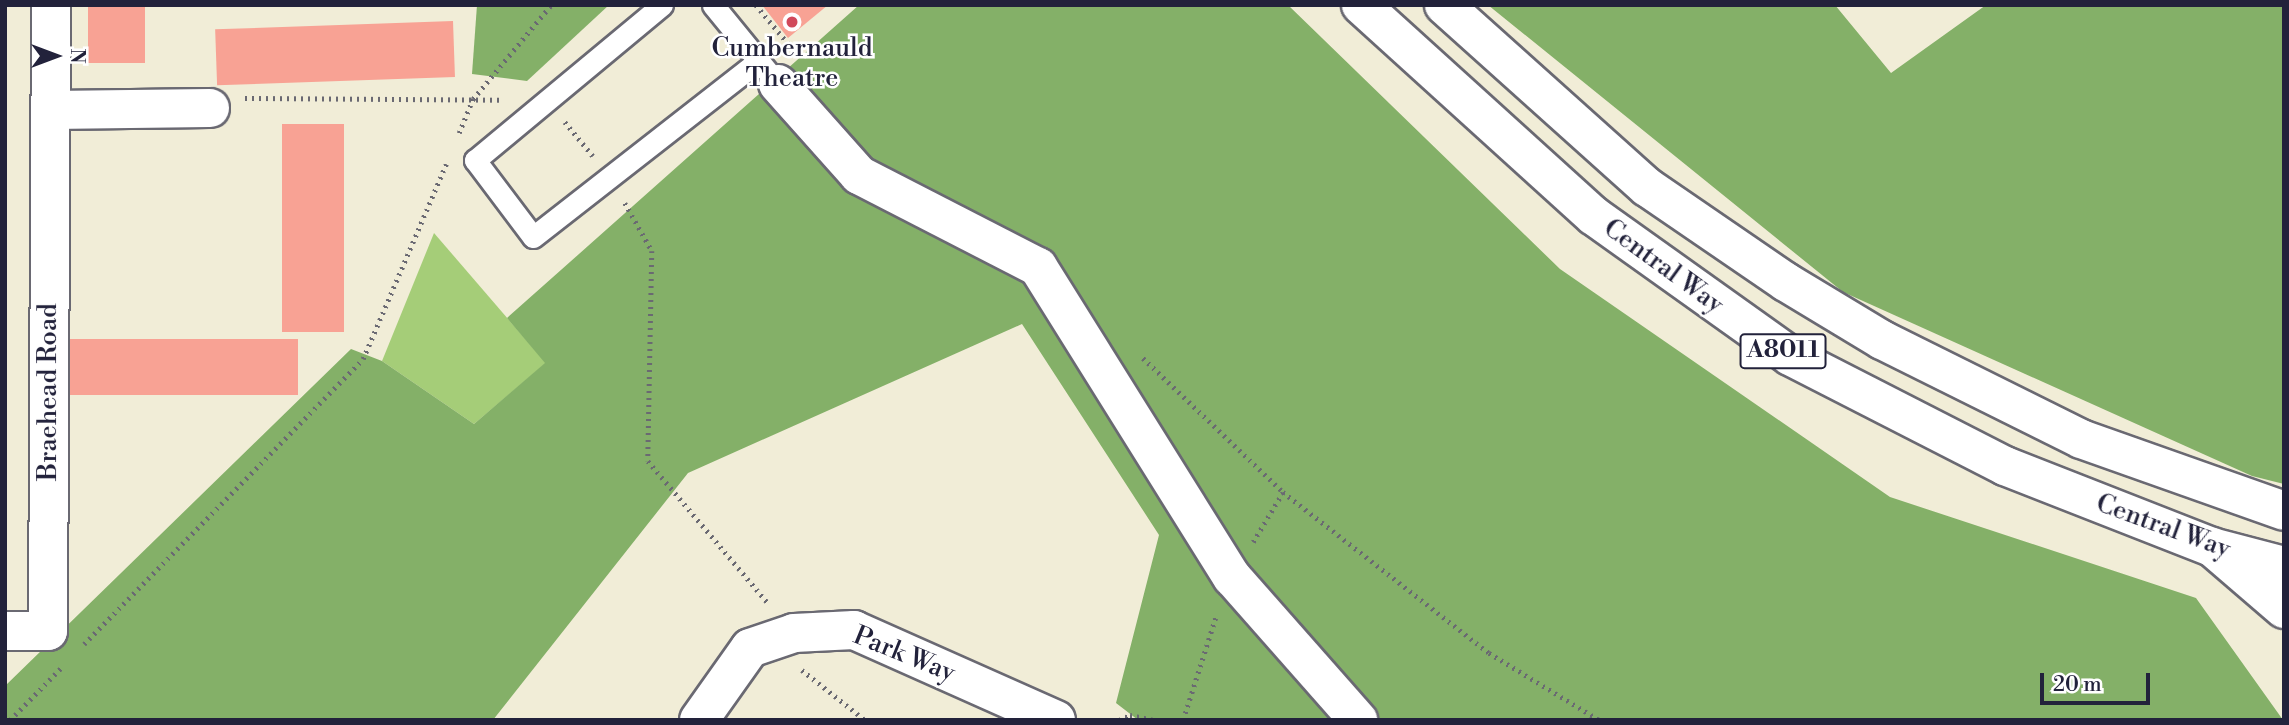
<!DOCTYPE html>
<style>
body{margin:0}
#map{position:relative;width:2289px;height:725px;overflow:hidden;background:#f1edd7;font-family:"Libre Bodoni",serif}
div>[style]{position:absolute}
.green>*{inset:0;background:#a5cd78}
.forest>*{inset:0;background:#84b068}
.building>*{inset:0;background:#f8a294;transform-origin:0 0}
.path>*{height:4.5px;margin-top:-2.25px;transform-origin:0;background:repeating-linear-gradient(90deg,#6a6972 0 2px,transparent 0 7px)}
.roads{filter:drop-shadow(2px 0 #6a6972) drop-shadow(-2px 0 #6a6972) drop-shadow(0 2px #6a6972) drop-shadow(0 -2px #6a6972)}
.lane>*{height:21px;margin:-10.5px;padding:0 10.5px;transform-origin:10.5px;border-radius:10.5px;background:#fff}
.street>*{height:38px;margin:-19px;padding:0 19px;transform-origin:19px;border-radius:19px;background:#fff}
.primary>*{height:38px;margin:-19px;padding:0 19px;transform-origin:19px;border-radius:19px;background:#fff}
.dots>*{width:19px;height:19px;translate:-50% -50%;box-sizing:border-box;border:4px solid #fff;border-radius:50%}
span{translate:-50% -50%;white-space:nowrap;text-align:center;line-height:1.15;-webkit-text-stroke:5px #fff;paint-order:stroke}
.shield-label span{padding:2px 5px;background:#fff;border:2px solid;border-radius:5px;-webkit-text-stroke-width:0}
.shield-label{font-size:24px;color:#22223b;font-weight:700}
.poi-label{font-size:26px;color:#22223b}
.street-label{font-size:26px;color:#22223b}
.frame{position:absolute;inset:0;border:7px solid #22223b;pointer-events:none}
.north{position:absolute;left:21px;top:21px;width:70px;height:70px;-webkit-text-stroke:5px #fff;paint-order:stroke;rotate:90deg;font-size:19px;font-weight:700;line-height:28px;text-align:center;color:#22223b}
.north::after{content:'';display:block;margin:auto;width:24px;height:32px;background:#22223b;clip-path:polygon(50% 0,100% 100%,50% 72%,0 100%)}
.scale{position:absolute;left:2040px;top:673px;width:110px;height:32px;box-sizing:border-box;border:4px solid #22223b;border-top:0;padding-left:9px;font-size:21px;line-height:24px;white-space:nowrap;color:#22223b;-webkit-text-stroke:5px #fff;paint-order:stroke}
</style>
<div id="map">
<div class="green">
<div style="clip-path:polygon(434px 233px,546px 363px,474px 424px,382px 361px)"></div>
</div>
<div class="forest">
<div style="clip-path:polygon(477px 5px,609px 5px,527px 81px,472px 74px)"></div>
<div style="clip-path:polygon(859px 5px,1288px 5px,1560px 269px,1890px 497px,2196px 598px,2283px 720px,1138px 720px,1116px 703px,1159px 535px,1022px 324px,688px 473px,493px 720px,5px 720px,5px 686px,351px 349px,382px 361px,474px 424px,545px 363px,507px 318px)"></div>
<div style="clip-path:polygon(1488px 5px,1835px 5px,1891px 73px,1986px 5px,2284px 5px,2284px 484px,2252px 476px,1843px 292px)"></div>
</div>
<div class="building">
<div style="left:88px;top:5px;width:57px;height:58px"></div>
<div style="clip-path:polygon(762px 5px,828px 5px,788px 38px)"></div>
<div style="left:453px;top:21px;width:56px;height:238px;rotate:88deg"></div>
<div style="left:282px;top:124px;width:62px;height:208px"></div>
<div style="left:298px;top:339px;width:56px;height:239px;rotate:90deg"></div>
</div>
<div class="path">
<div style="left:756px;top:5px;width:56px;rotate:50.1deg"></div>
<div style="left:245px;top:98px;width:257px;rotate:0.4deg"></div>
<div style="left:565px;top:122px;width:44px;rotate:50.5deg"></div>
<div style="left:459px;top:133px;width:37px;rotate:-68deg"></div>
<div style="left:473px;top:99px;width:122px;rotate:-50.3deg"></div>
<div style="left:625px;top:203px;width:55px;rotate:60.6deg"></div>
<div style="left:652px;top:251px;width:210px;rotate:91.1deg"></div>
<div style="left:648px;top:461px;width:185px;rotate:49.8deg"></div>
<div style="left:1143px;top:358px;width:194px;rotate:43.7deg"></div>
<div style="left:1283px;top:492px;width:261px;rotate:38deg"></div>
<div style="left:1489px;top:653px;width:129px;rotate:31.3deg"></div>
<div style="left:1253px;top:542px;width:58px;rotate:-59deg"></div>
<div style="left:84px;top:644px;width:399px;rotate:-45.6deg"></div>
<div style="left:363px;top:359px;width:212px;rotate:-66.9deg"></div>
<div style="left:802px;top:670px;width:80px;rotate:38.4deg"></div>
<div style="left:10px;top:720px;width:73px;rotate:-45.6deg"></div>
<div style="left:1119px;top:720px;width:12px;rotate:-24deg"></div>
<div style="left:1130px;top:715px;width:24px;rotate:12deg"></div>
<div style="left:1183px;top:720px;width:109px;rotate:-72.4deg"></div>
</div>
<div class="roads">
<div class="lane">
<div style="left:662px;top:5px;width:243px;rotate:140.3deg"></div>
<div style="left:475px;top:160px;width:96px;rotate:53deg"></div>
<div style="left:533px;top:237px;width:286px;rotate:-38deg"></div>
<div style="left:713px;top:5px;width:85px;rotate:50.7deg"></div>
</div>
<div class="street">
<div style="left:778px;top:84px;width:122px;rotate:48.3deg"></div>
<div style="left:859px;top:175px;width:201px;rotate:27.2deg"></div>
<div style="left:1038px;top:267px;width:366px;rotate:58deg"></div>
<div style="left:1232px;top:577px;width:191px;rotate:48.6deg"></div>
<div style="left:51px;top:110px;width:159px;rotate:-0.7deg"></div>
<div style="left:2212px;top:547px;width:95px;rotate:40.7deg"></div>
<div style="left:5px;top:631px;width:43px"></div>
<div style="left:48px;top:631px;width:626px;rotate:-89.73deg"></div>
<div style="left:699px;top:720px;width:88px;rotate:-54.7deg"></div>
<div style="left:750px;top:648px;width:46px;rotate:-18.8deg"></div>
<div style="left:794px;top:633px;width:60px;rotate:-2.9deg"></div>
<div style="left:854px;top:630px;width:221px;rotate:24deg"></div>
</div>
<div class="primary">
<div style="left:1361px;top:5px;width:314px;rotate:42.2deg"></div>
<div style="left:1594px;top:216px;width:241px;rotate:35.5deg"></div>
<div style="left:1790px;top:356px;width:242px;rotate:27.1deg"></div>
<div style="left:2005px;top:466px;width:222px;rotate:21.4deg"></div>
<div style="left:2212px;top:547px;width:74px;rotate:14.8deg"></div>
<div style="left:1444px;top:5px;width:273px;rotate:41.9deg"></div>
<div style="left:1647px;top:187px;width:168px;rotate:34.4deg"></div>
<div style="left:1786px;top:282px;width:112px;rotate:31.1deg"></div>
<div style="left:1882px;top:340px;width:222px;rotate:26.4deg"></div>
<div style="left:2081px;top:439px;width:215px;rotate:19.5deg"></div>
</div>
</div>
<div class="dots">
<div style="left:792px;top:22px;background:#d1495b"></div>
</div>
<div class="shield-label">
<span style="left:1783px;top:351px">A8011</span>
</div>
<div class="poi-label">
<span style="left:792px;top:64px">Cumbernauld<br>Theatre</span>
</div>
<div class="street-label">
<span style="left:1663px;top:267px;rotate:36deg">Central Way</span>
<span style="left:49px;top:392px;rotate:-90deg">Braehead Road</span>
<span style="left:2163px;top:527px;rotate:20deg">Central Way</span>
<span style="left:904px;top:655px;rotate:22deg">Park Way</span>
</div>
<div class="frame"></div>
<div class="north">N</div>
<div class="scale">20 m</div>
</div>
